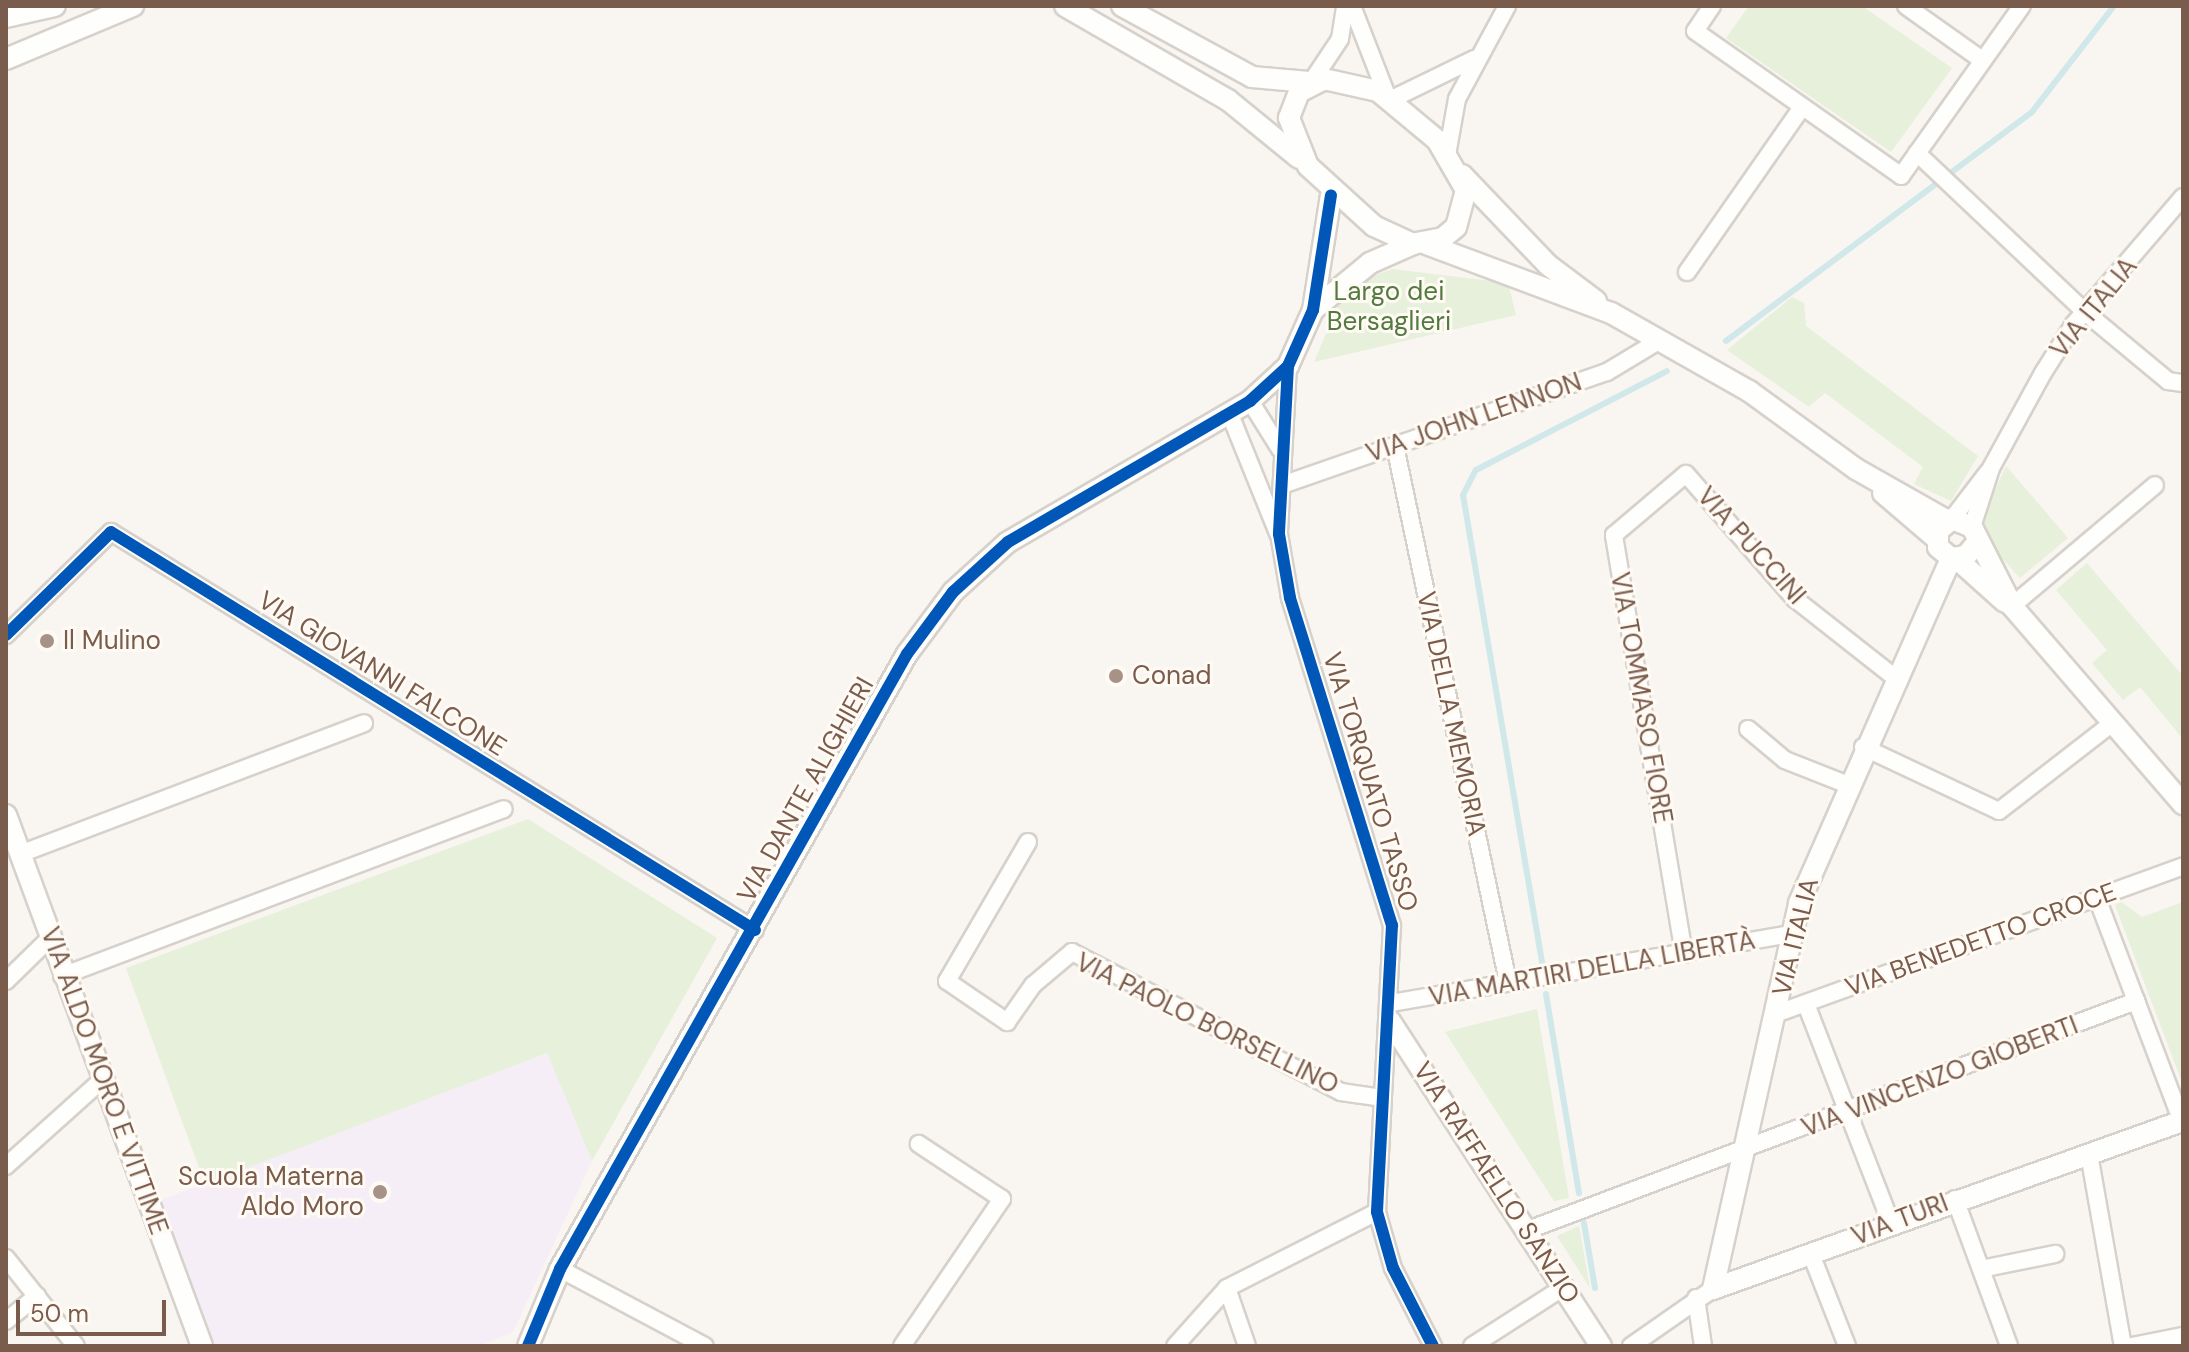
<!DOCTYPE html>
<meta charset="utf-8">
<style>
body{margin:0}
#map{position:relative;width:2189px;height:1352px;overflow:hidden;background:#f9f5f0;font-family:"DM Sans",sans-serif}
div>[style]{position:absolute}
.education>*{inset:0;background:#f6eef6}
.green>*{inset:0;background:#e7f0db}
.stream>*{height:6px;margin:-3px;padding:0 3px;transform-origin:3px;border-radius:3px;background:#d0e8ea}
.roads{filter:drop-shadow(2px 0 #d7d1cb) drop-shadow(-2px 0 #d7d1cb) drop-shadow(0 2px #d7d1cb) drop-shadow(0 -2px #d7d1cb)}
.minor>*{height:16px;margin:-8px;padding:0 8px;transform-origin:8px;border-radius:8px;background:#fefefd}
.tertiary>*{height:20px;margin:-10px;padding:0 10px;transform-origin:10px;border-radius:10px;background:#fefefd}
.cycleway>*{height:12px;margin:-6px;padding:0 6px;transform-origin:6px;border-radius:6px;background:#0057b8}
.dots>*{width:22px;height:22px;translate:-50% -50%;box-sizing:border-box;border:4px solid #fffaf3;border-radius:50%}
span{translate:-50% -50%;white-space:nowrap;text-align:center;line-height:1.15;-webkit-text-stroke:6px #fffaf3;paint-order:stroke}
.park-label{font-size:26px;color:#537a41}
.street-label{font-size:26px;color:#7a5c4d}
.poi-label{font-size:26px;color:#7a5c4d}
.left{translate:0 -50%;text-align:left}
.right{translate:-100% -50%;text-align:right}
.frame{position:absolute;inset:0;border:8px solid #7a5c4d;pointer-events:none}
.scale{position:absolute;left:16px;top:1300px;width:150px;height:36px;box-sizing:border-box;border:4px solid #7a5c4d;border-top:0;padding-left:10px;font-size:24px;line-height:28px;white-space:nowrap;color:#7a5c4d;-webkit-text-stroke:6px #fffaf3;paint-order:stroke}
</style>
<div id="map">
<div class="education">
<div style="clip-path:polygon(547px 1053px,592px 1161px,513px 1332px,479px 1346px,214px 1346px,161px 1200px)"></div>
</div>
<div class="green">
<div style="clip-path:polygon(1749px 6px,1862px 6px,1952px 68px,1891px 152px,1726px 38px)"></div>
<div style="clip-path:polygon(1392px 269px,1508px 283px,1516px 315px,1314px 362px,1340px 301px,1362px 280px)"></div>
<div style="clip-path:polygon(1792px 297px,1804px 303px,1806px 326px,1978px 456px,1951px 501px,1914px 484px,1923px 467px,1825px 393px,1809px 407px,1727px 350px)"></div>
<div style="clip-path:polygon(2006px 466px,2068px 538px,2020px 578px,1988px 543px,1981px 520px)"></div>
<div style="clip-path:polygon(2087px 563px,2183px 676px,2183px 739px,2140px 687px,2123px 700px,2092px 663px,2107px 650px,2056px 590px)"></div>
<div style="clip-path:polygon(528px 819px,717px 938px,592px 1161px,547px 1053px,205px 1184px,126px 968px)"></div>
<div style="clip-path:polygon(2121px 902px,2142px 917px,2183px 902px,2183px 1085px,2115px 905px)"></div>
<div style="clip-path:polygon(1537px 1009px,1569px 1198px,1554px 1201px,1445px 1032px)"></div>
<div style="clip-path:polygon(1579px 1226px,1590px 1288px,1557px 1236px)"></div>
</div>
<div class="stream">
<div style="left:1726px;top:341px;width:382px;rotate:-36.8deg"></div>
<div style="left:2032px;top:112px;width:134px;rotate:-52.3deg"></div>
<div style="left:1542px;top:962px;width:474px;rotate:-99.6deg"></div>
<div style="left:1463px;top:495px;width:28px;rotate:-63deg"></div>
<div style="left:1476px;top:470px;width:215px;rotate:-27.4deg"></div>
<div style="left:1546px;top:994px;width:202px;rotate:80.6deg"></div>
<div style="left:1584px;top:1223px;width:66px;rotate:80.4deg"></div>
</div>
<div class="roads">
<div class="minor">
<div style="left:1352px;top:6px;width:97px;rotate:68.7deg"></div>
<div style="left:1712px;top:6px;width:30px;rotate:124deg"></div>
<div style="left:1695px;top:31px;width:252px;rotate:35.1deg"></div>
<div style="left:1901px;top:176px;width:209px;rotate:-54.6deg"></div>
<div style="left:1906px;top:6px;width:93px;rotate:35.4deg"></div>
<div style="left:1312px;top:81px;width:50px;rotate:-56.3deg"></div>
<div style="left:1340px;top:39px;width:33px;rotate:-81deg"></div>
<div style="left:1392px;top:99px;width:91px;rotate:-26deg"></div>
<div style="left:1917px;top:153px;width:231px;rotate:43.4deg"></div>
<div style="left:2085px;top:312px;width:108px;rotate:39.7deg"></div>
<div style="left:2168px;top:381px;width:15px;rotate:8deg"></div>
<div style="left:1447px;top:155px;width:57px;rotate:-79.9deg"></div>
<div style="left:1457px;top:99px;width:106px;rotate:-61.7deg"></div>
<div style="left:1687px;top:272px;width:201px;rotate:-55.1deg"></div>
<div style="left:1288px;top:366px;width:168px;rotate:93.1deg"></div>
<div style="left:1279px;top:534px;width:65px;rotate:80.2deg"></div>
<div style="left:1290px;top:598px;width:343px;rotate:72.7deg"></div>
<div style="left:1392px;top:925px;width:287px;rotate:93deg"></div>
<div style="left:1377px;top:1212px;width:58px;rotate:74.1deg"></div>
<div style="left:1393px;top:1268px;width:88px;rotate:62.9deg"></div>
<div style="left:1250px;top:401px;width:57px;rotate:58deg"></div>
<div style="left:1229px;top:412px;width:131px;rotate:68deg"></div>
<div style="left:1395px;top:446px;width:548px;rotate:78.1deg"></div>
<div style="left:1282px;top:485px;width:344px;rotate:-19.2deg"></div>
<div style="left:1607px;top:372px;width:62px;rotate:-31.1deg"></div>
<div style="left:1952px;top:519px;width:59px;rotate:-52.5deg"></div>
<div style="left:1972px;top:527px;width:62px;rotate:-72.1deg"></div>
<div style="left:1991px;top:468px;width:108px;rotate:-61.3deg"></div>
<div style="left:2043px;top:373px;width:58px;rotate:-57.7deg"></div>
<div style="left:2074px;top:324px;width:167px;rotate:-49.4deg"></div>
<div style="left:2012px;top:606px;width:187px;rotate:-40.2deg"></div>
<div style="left:6px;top:635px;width:147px;rotate:-44.4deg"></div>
<div style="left:111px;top:532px;width:757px;rotate:31.72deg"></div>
<div style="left:1748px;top:729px;width:48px;rotate:40deg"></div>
<div style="left:1785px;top:760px;width:66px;rotate:21.5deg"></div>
<div style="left:1863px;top:747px;width:150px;rotate:25.2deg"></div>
<div style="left:1999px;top:811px;width:142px;rotate:-37.8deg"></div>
<div style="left:1028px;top:842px;width:161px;rotate:120.2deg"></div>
<div style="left:947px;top:981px;width:73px;rotate:34.3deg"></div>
<div style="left:1007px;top:1022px;width:45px;rotate:-54.9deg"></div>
<div style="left:1033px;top:985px;width:51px;rotate:-40.2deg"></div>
<div style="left:1072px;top:952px;width:303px;rotate:27.5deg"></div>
<div style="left:1341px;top:1092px;width:41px;rotate:8.3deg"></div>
<div style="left:20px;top:854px;width:368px;rotate:-20.8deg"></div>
<div style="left:2097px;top:898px;width:240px;rotate:69.2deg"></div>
<div style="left:1684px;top:954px;width:425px;rotate:-99.5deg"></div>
<div style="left:1614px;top:535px;width:94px;rotate:-40.3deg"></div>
<div style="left:1686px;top:474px;width:166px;rotate:48.9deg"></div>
<div style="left:1795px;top:599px;width:125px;rotate:38.2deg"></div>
<div style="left:62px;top:976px;width:472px;rotate:-20.7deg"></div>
<div style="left:6px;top:981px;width:63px;rotate:-44.4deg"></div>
<div style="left:1391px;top:1003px;width:407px;rotate:-9.8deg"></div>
<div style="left:1806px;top:1004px;width:235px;rotate:68.8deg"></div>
<div style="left:1778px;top:1013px;width:431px;rotate:-19.9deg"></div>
<div style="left:2089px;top:1154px;width:195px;rotate:80deg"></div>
<div style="left:6px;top:1166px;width:130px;rotate:-41.9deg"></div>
<div style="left:1955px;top:1199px;width:157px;rotate:69.8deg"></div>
<div style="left:1528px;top:1230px;width:650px;rotate:-20.64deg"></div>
<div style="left:1811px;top:1254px;width:99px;rotate:68.6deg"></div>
<div style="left:6px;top:1258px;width:112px;rotate:51.5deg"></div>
<div style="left:560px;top:1269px;width:164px;rotate:28deg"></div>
<div style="left:1981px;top:1269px;width:76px;rotate:-11.5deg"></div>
<div style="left:1227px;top:1288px;width:61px;rotate:71deg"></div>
<div style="left:1696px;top:1298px;width:49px;rotate:81.7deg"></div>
<div style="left:6px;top:1321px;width:40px;rotate:-39deg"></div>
<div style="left:902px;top:1346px;width:178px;rotate:-55.8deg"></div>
<div style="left:1002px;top:1199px;width:100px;rotate:-146.5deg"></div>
<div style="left:1175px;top:1346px;width:78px;rotate:-48.1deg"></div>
<div style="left:1227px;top:1288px;width:168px;rotate:-26.9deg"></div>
<div style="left:1472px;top:1346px;width:109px;rotate:-32.7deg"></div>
<div style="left:1631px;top:1346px;width:100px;rotate:-34.8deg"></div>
<div style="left:2132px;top:1346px;width:52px;rotate:-11.1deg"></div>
</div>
<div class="tertiary">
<div style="left:1065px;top:6px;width:188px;rotate:30deg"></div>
<div style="left:1228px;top:100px;width:92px;rotate:39.2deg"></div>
<div style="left:1122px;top:6px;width:148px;rotate:28.6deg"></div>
<div style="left:1252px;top:77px;width:57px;rotate:5deg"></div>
<div style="left:6px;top:17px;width:50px;rotate:-12.7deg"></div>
<div style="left:6px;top:59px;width:138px;rotate:-22.7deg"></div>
<div style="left:1324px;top:79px;width:55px;rotate:12.5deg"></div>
<div style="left:1378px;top:91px;width:77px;rotate:39.7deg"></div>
<div style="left:1437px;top:140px;width:58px;rotate:59.9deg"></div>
<div style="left:1466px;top:190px;width:38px;rotate:105deg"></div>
<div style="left:1456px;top:227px;width:17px;rotate:140deg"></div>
<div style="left:1443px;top:238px;width:31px;rotate:169deg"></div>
<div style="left:1413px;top:244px;width:43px;rotate:-155.2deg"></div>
<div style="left:1374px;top:226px;width:89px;rotate:-137.7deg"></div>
<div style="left:1308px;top:166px;width:52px;rotate:-111.6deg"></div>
<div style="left:1289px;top:118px;width:28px;rotate:-69deg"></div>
<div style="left:1299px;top:92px;width:28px;rotate:-27deg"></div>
<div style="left:1462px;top:175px;width:124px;rotate:46.3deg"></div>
<div style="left:1548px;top:265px;width:60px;rotate:36.9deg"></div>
<div style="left:1426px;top:244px;width:197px;rotate:20.5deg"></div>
<div style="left:1611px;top:313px;width:159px;rotate:29.5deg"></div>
<div style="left:1749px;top:391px;width:132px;rotate:36.1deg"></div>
<div style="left:1856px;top:469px;width:106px;rotate:29.5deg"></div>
<div style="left:1313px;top:310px;width:74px;rotate:-39.5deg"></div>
<div style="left:1370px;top:263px;width:47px;rotate:-23.8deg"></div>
<div style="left:1883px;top:493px;width:71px;rotate:40.4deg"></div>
<div style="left:1976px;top:544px;width:16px;rotate:130deg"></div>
<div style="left:1966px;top:556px;width:15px;rotate:172deg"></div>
<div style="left:1951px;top:558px;width:17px;rotate:-140deg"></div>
<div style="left:1938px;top:547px;width:16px;rotate:-90deg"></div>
<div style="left:1938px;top:531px;width:18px;rotate:-41deg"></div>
<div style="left:1952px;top:519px;width:22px;rotate:22deg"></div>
<div style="left:1972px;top:527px;width:89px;rotate:63.1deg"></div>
<div style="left:2012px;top:606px;width:262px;rotate:49.2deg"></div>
<div style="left:1957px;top:559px;width:64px;rotate:41.9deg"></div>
<div style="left:6px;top:815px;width:566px;rotate:69.74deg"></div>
<div style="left:1390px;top:1021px;width:387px;rotate:57deg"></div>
<div style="left:1713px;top:1289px;width:395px;rotate:-77.4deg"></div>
<div style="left:1799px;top:903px;width:377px;rotate:-66.2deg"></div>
<div style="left:1713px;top:1289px;width:499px;rotate:-19.7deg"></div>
<div style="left:528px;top:1346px;width:83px;rotate:-67.4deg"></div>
<div style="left:560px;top:1269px;width:706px;rotate:-60.57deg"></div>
<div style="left:907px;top:654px;width:77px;rotate:-53.4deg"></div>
<div style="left:953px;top:592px;width:74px;rotate:-42.3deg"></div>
<div style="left:1008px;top:542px;width:280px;rotate:-30.2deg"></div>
<div style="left:1250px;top:401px;width:52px;rotate:-42.6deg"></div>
<div style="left:1288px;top:366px;width:61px;rotate:-65.9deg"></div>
<div style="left:1313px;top:310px;width:116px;rotate:-81.1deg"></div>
</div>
</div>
<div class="cycleway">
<div style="left:1288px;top:366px;width:168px;rotate:93.1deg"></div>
<div style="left:1279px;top:534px;width:65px;rotate:80.2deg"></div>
<div style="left:1290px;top:598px;width:343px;rotate:72.7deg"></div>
<div style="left:1392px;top:925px;width:287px;rotate:93deg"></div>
<div style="left:1377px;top:1212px;width:58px;rotate:74.1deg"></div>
<div style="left:1393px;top:1268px;width:88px;rotate:62.9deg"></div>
<div style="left:6px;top:635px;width:147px;rotate:-44.4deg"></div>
<div style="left:111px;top:532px;width:757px;rotate:31.72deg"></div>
<div style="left:528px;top:1346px;width:83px;rotate:-67.4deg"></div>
<div style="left:560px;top:1269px;width:706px;rotate:-60.57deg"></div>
<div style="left:907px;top:654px;width:77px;rotate:-53.4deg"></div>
<div style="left:953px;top:592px;width:74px;rotate:-42.3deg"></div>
<div style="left:1008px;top:542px;width:280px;rotate:-30.2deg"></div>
<div style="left:1250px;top:401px;width:52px;rotate:-42.6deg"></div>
<div style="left:1288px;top:366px;width:61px;rotate:-65.9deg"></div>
<div style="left:1313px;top:310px;width:116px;rotate:-81.1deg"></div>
</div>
<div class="dots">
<div style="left:47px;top:641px;background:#a69286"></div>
<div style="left:1116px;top:676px;background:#a69286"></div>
<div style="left:380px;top:1192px;background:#a69286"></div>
</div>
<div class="park-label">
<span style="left:1389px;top:307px">Largo dei<br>Bersaglieri</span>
</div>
<div class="street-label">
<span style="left:2094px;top:308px;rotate:-51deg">VIA ITALIA</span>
<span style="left:1474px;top:418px;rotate:-19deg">VIA JOHN LENNON</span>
<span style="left:1751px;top:546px;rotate:48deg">VIA PUCCINI</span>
<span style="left:382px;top:674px;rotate:32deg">VIA GIOVANNI FALCONE</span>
<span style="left:1641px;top:698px;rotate:80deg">VIA TOMMASO FIORE</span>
<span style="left:1451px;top:714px;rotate:78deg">VIA DELLA MEMORIA</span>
<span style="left:1370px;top:782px;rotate:73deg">VIA TORQUATO TASSO</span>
<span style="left:806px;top:790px;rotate:-61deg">VIA DANTE ALIGHIERI</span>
<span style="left:1796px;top:937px;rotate:-76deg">VIA ITALIA</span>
<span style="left:1981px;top:940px;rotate:-20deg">VIA BENEDETTO CROCE</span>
<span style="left:1592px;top:969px;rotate:-10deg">VIA MARTIRI DELLA LIBERTÀ</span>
<span style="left:1207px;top:1024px;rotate:26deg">VIA PAOLO BORSELLINO</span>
<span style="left:1940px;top:1077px;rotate:-21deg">VIA VINCENZO GIOBERTI</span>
<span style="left:104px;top:1081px;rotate:70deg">VIA ALDO MORO E VITTIME</span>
<span style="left:1496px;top:1183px;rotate:57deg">VIA RAFFAELLO SANZIO</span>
<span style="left:1900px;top:1220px;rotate:-21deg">VIA TURI</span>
</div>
<div class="poi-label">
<span class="left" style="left:63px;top:641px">Il Mulino</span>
<span class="left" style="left:1132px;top:676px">Conad</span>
<span class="right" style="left:364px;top:1192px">Scuola Materna<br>Aldo Moro</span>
</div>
<div class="frame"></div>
<div class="scale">50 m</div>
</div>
